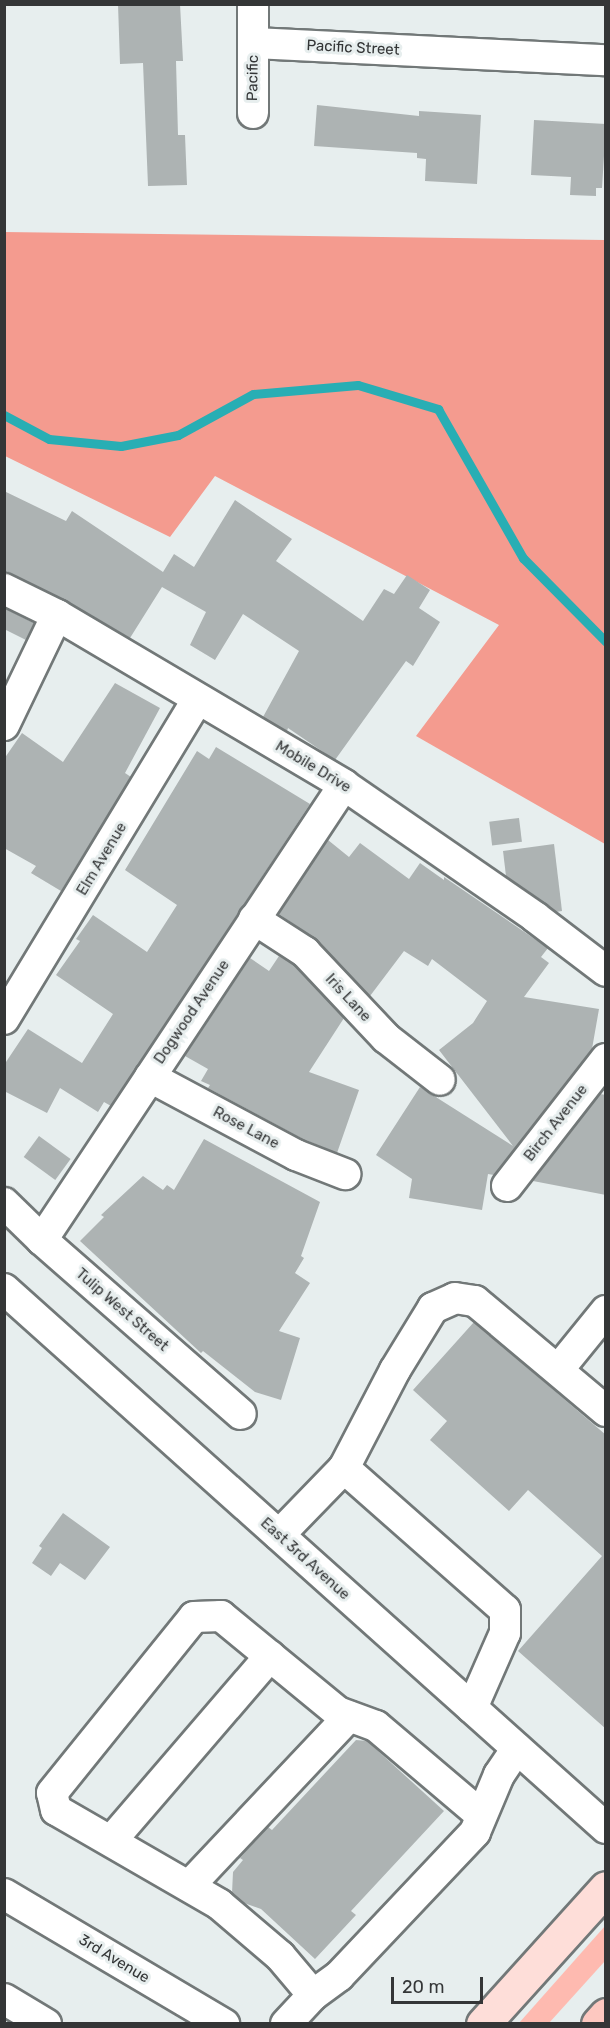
<!DOCTYPE html>
<style>
body{margin:0}
#map{position:relative;width:610px;height:2028px;overflow:hidden;background:#e7eeee;font-family:Rubik,sans-serif}
div>[style]{position:absolute}
.green>*{inset:0;background:#febab0}
.forest>*{inset:0;background:#f49b8f}
.stream>*{height:9px;margin:-4.5px;padding:0 4.5px;transform-origin:4.5px;border-radius:4.5px;background:#28aeb4}
.building>*{inset:0;background:#adb3b3;transform-origin:0 0}
.roads{filter:drop-shadow(2px 0 #727878) drop-shadow(-2px 0 #727878) drop-shadow(0 2px #727878) drop-shadow(0 -2px #727878)}
.minor>*{height:30px;margin:-15px;padding:0 15px;transform-origin:15px;border-radius:15px;background:#fff}
.major>*{height:33px;margin:-16.5px;padding:0 16.5px;transform-origin:16.5px;border-radius:16.5px;background:#feded9}
.highway>*{height:33px;margin:-16.5px;padding:0 16.5px;transform-origin:16.5px;border-radius:16.5px;background:#fdc8c0}
span{translate:-50% -50%;white-space:nowrap;text-align:center;line-height:1.15;-webkit-text-stroke:6px #e7eeee;paint-order:stroke}
.street-label{font-size:15px;color:#343637}
.frame{position:absolute;inset:0;border:6px solid #343637;pointer-events:none}
.scale{position:absolute;left:391px;top:1977px;width:92px;height:27px;box-sizing:border-box;border:3px solid #343637;border-top:0;padding-left:8px;font-size:18px;line-height:21px;white-space:nowrap;color:#343637;-webkit-text-stroke:4px #e7eeee;paint-order:stroke}
</style>
<div id="map">
<div class="green">
<div style="clip-path:polygon(605px 1926px,605px 1961px,549px 2023px,519px 2023px)"></div>
</div>
<div class="forest">
<div style="clip-path:polygon(4px 232px,605px 240px,605px 844px,416px 736px,499px 625px,215px 476px,170px 537px,5px 456px)"></div>
</div>
<div class="stream">
<div style="left:4px;top:415px;width:51px;rotate:28.1deg"></div>
<div style="left:49px;top:439px;width:72px;rotate:5.6deg"></div>
<div style="left:121px;top:446px;width:58px;rotate:-10.9deg"></div>
<div style="left:178px;top:435px;width:85px;rotate:-28.7deg"></div>
<div style="left:253px;top:394px;width:105px;rotate:-4.9deg"></div>
<div style="left:358px;top:385px;width:84px;rotate:16.7deg"></div>
<div style="left:438px;top:409px;width:172px;rotate:60.3deg"></div>
<div style="left:523px;top:558px;width:118px;rotate:45.3deg"></div>
</div>
<div class="building">
<div style="clip-path:polygon(118px 4px,180px 4px,183px 61px,176px 61px,178px 135px,185px 135px,187px 185px,148px 186px,143px 63px,120px 64px)"></div>
<div style="clip-path:polygon(317px 105px,419px 116px,419px 111px,481px 115px,477px 184px,425px 181px,426px 159px,417px 158px,417px 153px,314px 146px)"></div>
<div style="clip-path:polygon(534px 120px,606px 124px,602px 188px,596px 188px,596px 196px,570px 195px,571px 177px,531px 175px)"></div>
<div style="clip-path:polygon(4px 491px,66px 521px,72px 511px,163px 572px,174px 554px,194px 567px,235px 500px,292px 539px,276px 561px,363px 621px,384px 589px,394px 594px,407px 575px,430px 590px,419px 608px,440px 622px,413px 666px,406px 661px,335px 760px,288px 728px,287px 731px,263px 717px,299px 651px,243px 614px,215px 660px,190px 645px,206px 612px,162px 587px,130px 638px,65px 600px,4px 572px)"></div>
<div style="clip-path:polygon(4px 608px,34px 623px,26px 640px,4px 629px)"></div>
<div style="clip-path:polygon(115px 683px,160px 708px,125px 773px,131px 777px,61px 891px,31px 873px,36px 866px,4px 848px,4px 759px,22px 733px,63px 762px)"></div>
<div style="clip-path:polygon(216px 747px,310px 804px,111px 1106px,104px 1102px,98px 1112px,60px 1088px,47px 1113px,4px 1091px,4px 1065px,28px 1029px,82px 1063px,113px 1014px,56px 975px,80px 941px,76px 939px,93px 915px,147px 952px,177px 905px,125px 870px,197px 751px,209px 759px)"></div>
<div style="left:519px;top:818px;width:24px;height:30px;rotate:83deg"></div>
<div style="clip-path:polygon(328px 840px,349px 857px,360px 843px,409px 879px,420px 863px,444px 880px,444px 877px,548px 948px,541px 957px,549px 963px,524px 997px,599px 1009px,592px 1049px,494px 1175px,488px 1174px,482px 1210px,409px 1198px,412px 1179px,376px 1155px,420px 1087px,513px 1146px,439px 1050px,473px 1023px,487px 1001px,432px 959px,428px 966px,404px 951px,370px 996px,317px 940px,279px 914px)"></div>
<div style="clip-path:polygon(554px 844px,562px 911px,556px 912px,506px 876px,503px 851px)"></div>
<div style="clip-path:polygon(279px 956px,294px 965px,344px 1018px,309px 1072px,359px 1090px,337px 1153px,303px 1139px,208px 1088px,210px 1085px,201px 1081px,208px 1069px,185px 1056px,250px 958px,269px 971px)"></div>
<div style="clip-path:polygon(600px 1094px,606px 1095px,606px 1195px,533px 1181px)"></div>
<div style="left:39px;top:1136px;width:39px;height:26px;rotate:36deg"></div>
<div style="clip-path:polygon(204px 1139px,320px 1202px,301px 1256px,304px 1258px,295px 1273px,310px 1283px,279px 1331px,300px 1338px,281px 1400px,255px 1392px,203px 1351px,201px 1353px,80px 1241px,104px 1217px,101px 1215px,143px 1176px,163px 1190px,167px 1185px,174px 1190px)"></div>
<div style="clip-path:polygon(474px 1322px,606px 1435px,606px 1729px,518px 1651px,602px 1556px,528px 1490px,509px 1511px,430px 1440px,447px 1421px,413px 1390px)"></div>
<div style="clip-path:polygon(63px 1513px,110px 1547px,85px 1580px,60px 1563px,51px 1576px,32px 1563px,42px 1548px,39px 1546px)"></div>
<div style="clip-path:polygon(356px 1740px,367px 1741px,444px 1811px,351px 1911px,356px 1915px,315px 1959px,261px 1909px,244px 1903px,232px 1893px,233px 1872px,243px 1860px,240px 1858px,268px 1827px,272px 1830px)"></div>
</div>
<div class="roads">
<div class="minor">
<div style="left:254px;top:43px;width:352px;rotate:2.8deg"></div>
<div style="left:253px;top:113px;width:109px;rotate:-90deg"></div>
<div style="left:4px;top:589px;width:59px;rotate:26.1deg"></div>
<div style="left:57px;top:615px;width:334px;rotate:30.6deg"></div>
<div style="left:344px;top:785px;width:232px;rotate:34.6deg"></div>
<div style="left:535px;top:917px;width:89px;rotate:37.3deg"></div>
<div style="left:4px;top:725px;width:122px;rotate:-64.3deg"></div>
<div style="left:254px;top:919px;width:61px;rotate:32.9deg"></div>
<div style="left:305px;top:952px;width:118px;rotate:46.7deg"></div>
<div style="left:386px;top:1038px;width:68px;rotate:37.9deg"></div>
<div style="left:4px;top:1019px;width:374px;rotate:-58.8deg"></div>
<div style="left:150px;top:1077px;width:166px;rotate:28.1deg"></div>
<div style="left:296px;top:1155px;width:53px;rotate:21.2deg"></div>
<div style="left:507px;top:1186px;width:161px;rotate:-52.1deg"></div>
<div style="left:4px;top:1203px;width:53px;rotate:44.2deg"></div>
<div style="left:42px;top:1240px;width:264px;rotate:41.2deg"></div>
<div style="left:42px;top:1240px;width:546px;rotate:-56.43deg"></div>
<div style="left:4px;top:1289px;width:808px;rotate:41.84deg"></div>
<div style="left:558px;top:1370px;width:76px;rotate:-50.9deg"></div>
<div style="left:279px;top:1535px;width:93px;rotate:-45.9deg"></div>
<div style="left:472px;top:1708px;width:82px;rotate:-66.3deg"></div>
<div style="left:505px;top:1633px;width:23px;rotate:-90deg"></div>
<div style="left:505px;top:1610px;width:215px;rotate:-138.6deg"></div>
<div style="left:344px;top:1468px;width:110px;rotate:-62.5deg"></div>
<div style="left:395px;top:1370px;width:73px;rotate:-58.5deg"></div>
<div style="left:433px;top:1308px;width:24px;rotate:-24deg"></div>
<div style="left:455px;top:1298px;width:20px;rotate:9deg"></div>
<div style="left:475px;top:1301px;width:171px;rotate:40deg"></div>
<div style="left:111px;top:1841px;width:244px;rotate:-49.3deg"></div>
<div style="left:189px;top:1886px;width:233px;rotate:-46.7deg"></div>
<div style="left:4px;top:1894px;width:256px;rotate:30.6deg"></div>
<div style="left:313px;top:1995px;width:51px;rotate:-130.2deg"></div>
<div style="left:280px;top:1956px;width:80px;rotate:-139.6deg"></div>
<div style="left:219px;top:1904px;width:188px;rotate:-150deg"></div>
<div style="left:56px;top:1810px;width:17px;rotate:-103deg"></div>
<div style="left:52px;top:1793px;width:226px;rotate:-51.1deg"></div>
<div style="left:194px;top:1617px;width:27px;rotate:-2deg"></div>
<div style="left:221px;top:1616px;width:151px;rotate:39.4deg"></div>
<div style="left:338px;top:1712px;width:40px;rotate:20.2deg"></div>
<div style="left:376px;top:1726px;width:138px;rotate:40.3deg"></div>
<div style="left:4px;top:1999px;width:49px;rotate:30.8deg"></div>
<div style="left:286px;top:2024px;width:40px;rotate:-47deg"></div>
<div style="left:313px;top:1995px;width:32px;rotate:-36deg"></div>
<div style="left:339px;top:1976px;width:198px;rotate:-46.6deg"></div>
<div style="left:475px;top:1832px;width:62px;rotate:-67.2deg"></div>
<div style="left:499px;top:1775px;width:32px;rotate:-56deg"></div>
</div>
<div class="major">
<div style="left:483px;top:2024px;width:183px;rotate:-47.9deg"></div>
</div>
<div class="highway">
<div style="left:598px;top:2024px;width:12px;rotate:-48deg"></div>
</div>
</div>
<div class="street-label">
<span style="left:353px;top:48px;rotate:3deg">Pacific Street</span>
<span style="left:253px;top:78px;rotate:-89deg">Pacific</span>
<span style="left:313px;top:767px;rotate:31deg">Mobile Drive</span>
<span style="left:102px;top:859px;rotate:-59deg">Elm Avenue</span>
<span style="left:348px;top:998px;rotate:47deg">Iris Lane</span>
<span style="left:192px;top:1012px;rotate:-56deg">Dogwood Avenue</span>
<span style="left:556px;top:1123px;rotate:-52deg">Birch Avenue</span>
<span style="left:246px;top:1128px;rotate:28deg">Rose Lane</span>
<span style="left:122px;top:1310px;rotate:41deg">Tulip West Street</span>
<span style="left:305px;top:1559px;rotate:42deg">East 3rd Avenue</span>
<span style="left:114px;top:1959px;rotate:31deg">3rd Avenue</span>
</div>
<div class="frame"></div>
<div class="scale">20 m</div>
</div>
